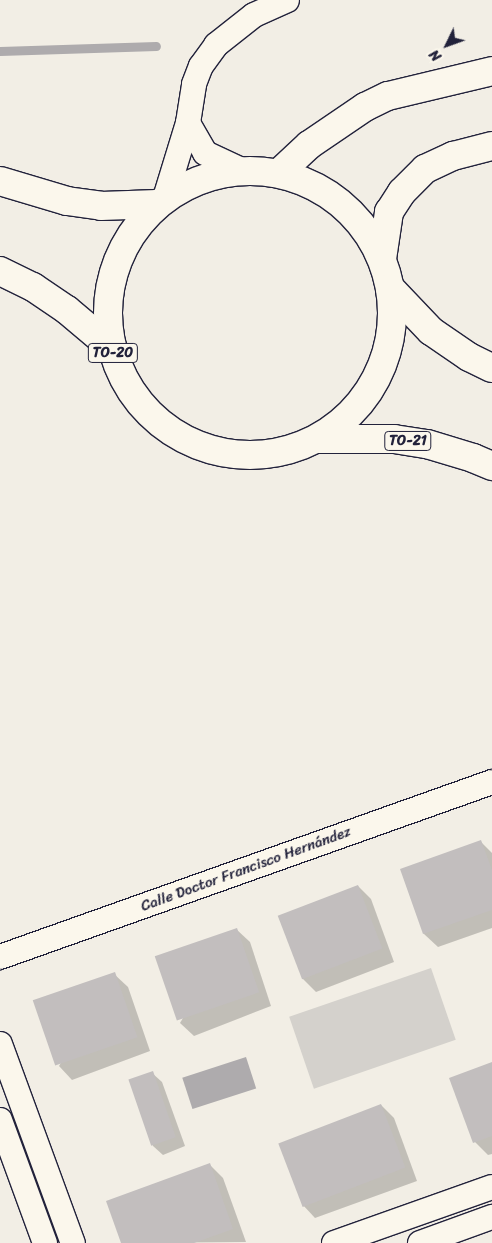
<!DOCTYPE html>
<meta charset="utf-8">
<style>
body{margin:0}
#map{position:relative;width:492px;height:1243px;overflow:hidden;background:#f2eee5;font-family:Sriracha,sans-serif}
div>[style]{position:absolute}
.green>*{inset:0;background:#d4d1cc;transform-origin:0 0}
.water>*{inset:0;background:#aeabad;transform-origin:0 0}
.shadow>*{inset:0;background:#0003}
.stream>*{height:9px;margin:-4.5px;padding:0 4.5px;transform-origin:4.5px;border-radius:4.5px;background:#aeabad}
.building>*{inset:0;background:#c2bebe;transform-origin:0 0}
.roads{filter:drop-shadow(1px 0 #22223b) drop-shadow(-1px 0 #22223b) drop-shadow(0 1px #22223b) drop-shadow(0 -1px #22223b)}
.minor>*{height:24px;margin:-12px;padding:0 12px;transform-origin:12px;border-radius:12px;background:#fbf7ec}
.trunk>*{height:28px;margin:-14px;padding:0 14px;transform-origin:14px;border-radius:14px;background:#fbf7ec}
.trunk>.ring{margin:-14px;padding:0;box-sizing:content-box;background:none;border:28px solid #fbf7ec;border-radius:50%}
span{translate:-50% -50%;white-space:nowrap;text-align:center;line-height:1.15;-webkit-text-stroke:4px #fbf7ec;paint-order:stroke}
.shield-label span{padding:1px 4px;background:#fbf7ec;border:1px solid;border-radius:4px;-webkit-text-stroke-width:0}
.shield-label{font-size:14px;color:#22223b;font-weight:700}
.street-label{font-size:15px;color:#22223b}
.north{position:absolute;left:422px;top:20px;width:50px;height:50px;-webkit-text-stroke:4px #fbf7ec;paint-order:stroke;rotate:228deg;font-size:14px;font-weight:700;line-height:20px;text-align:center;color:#22223b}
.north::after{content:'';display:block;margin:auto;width:18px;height:22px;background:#22223b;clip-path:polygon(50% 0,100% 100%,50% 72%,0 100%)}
</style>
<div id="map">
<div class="green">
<div style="left:431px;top:968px;width:76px;height:150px;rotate:71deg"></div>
</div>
<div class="water">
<div style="left:246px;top:1057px;width:33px;height:67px;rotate:72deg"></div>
</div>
<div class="shadow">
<div style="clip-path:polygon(481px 842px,492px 853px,492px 928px,438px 947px,424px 934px,401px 870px)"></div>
<div style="clip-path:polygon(358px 886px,371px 899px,394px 962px,316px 992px,302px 978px)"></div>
<div style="clip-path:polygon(236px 929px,250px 942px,271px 1006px,194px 1036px,180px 1023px)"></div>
<div style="clip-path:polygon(114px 974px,128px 987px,150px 1051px,72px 1080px,59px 1066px)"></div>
<div style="clip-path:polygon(492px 1064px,492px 1154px,488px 1155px,475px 1142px)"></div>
<div style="clip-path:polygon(152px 1073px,162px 1082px,185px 1146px,163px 1155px,153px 1146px,131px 1081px)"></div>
<div style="clip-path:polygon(381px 1105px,394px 1118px,417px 1181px,315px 1218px,302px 1204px)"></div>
<div style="clip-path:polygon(210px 1165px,223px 1178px,246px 1242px,123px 1243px)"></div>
</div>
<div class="stream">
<div style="left:0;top:51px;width:156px;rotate:-1.8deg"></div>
</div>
<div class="building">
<div style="clip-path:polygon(481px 840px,492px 870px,492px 910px,423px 934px,400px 869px)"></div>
<div style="left:358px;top:885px;width:68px;height:86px;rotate:69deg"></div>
<div style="left:237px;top:928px;width:68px;height:87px;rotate:71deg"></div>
<div style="left:115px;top:972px;width:69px;height:87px;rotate:71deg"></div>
<div style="clip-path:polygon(492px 1062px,492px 1136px,473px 1143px,449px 1078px)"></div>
<div style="left:153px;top:1071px;width:70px;height:26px;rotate:71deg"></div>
<div style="left:381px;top:1104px;width:68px;height:110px;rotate:69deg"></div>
<div style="clip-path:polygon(210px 1163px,233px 1229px,194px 1243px,121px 1243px,106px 1201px)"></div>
</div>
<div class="roads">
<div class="minor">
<div style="left:188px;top:123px;width:34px;rotate:60deg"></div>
<div style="left:205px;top:153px;width:43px;rotate:24.8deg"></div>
<div style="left:165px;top:198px;width:78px;rotate:-73deg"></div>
<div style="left:188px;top:123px;width:39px;rotate:-81deg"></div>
<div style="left:194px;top:84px;width:19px;rotate:-69deg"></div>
<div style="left:201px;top:66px;width:26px;rotate:-54deg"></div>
<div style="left:216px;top:45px;width:48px;rotate:-38.3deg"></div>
<div style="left:254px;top:15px;width:36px;rotate:-24deg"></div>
<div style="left:0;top:957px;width:522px;rotate:-19.58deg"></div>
<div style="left:0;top:1044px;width:212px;rotate:69.9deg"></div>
<div style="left:0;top:1120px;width:131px;rotate:69.9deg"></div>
<div style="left:334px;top:1243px;width:168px;rotate:-19.5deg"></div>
<div style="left:420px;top:1243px;width:77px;rotate:-19.9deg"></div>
</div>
<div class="trunk">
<div class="ring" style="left:108px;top:171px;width:256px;height:256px"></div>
<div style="left:279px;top:173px;width:41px;rotate:-43deg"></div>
<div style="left:309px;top:145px;width:68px;rotate:-34.2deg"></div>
<div style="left:365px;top:107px;width:25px;rotate:-26deg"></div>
<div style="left:388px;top:96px;width:107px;rotate:-13.5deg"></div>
<div style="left:0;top:181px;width:70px;rotate:16.6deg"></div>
<div style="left:67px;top:201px;width:34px;rotate:8deg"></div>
<div style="left:101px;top:206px;width:56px;rotate:-2deg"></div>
<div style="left:382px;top:259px;width:48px;rotate:-81.5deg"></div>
<div style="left:389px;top:212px;width:24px;rotate:-57deg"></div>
<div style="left:402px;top:192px;width:33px;rotate:-45deg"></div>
<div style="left:425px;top:169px;width:31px;rotate:-25deg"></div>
<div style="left:453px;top:156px;width:40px;rotate:-14.4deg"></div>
<div style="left:0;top:271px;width:37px;rotate:26deg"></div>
<div style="left:33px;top:287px;width:41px;rotate:34.1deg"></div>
<div style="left:67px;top:310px;width:57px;rotate:40.1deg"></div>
<div style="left:390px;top:288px;width:59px;rotate:46.4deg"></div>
<div style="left:431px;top:331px;width:46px;rotate:34.4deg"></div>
<div style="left:469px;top:357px;width:25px;rotate:26deg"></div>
<div style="left:319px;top:439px;width:75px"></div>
<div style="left:394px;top:439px;width:33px;rotate:9deg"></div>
<div style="left:427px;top:444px;width:48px;rotate:16.9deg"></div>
<div style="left:473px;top:458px;width:21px;rotate:23deg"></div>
</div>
</div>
<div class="shield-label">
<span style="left:113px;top:353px">TO-20</span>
<span style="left:408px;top:441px">TO-21</span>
</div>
<div class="street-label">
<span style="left:246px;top:869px;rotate:-20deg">Calle Doctor Francisco Hernández</span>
</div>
<div class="north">N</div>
</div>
